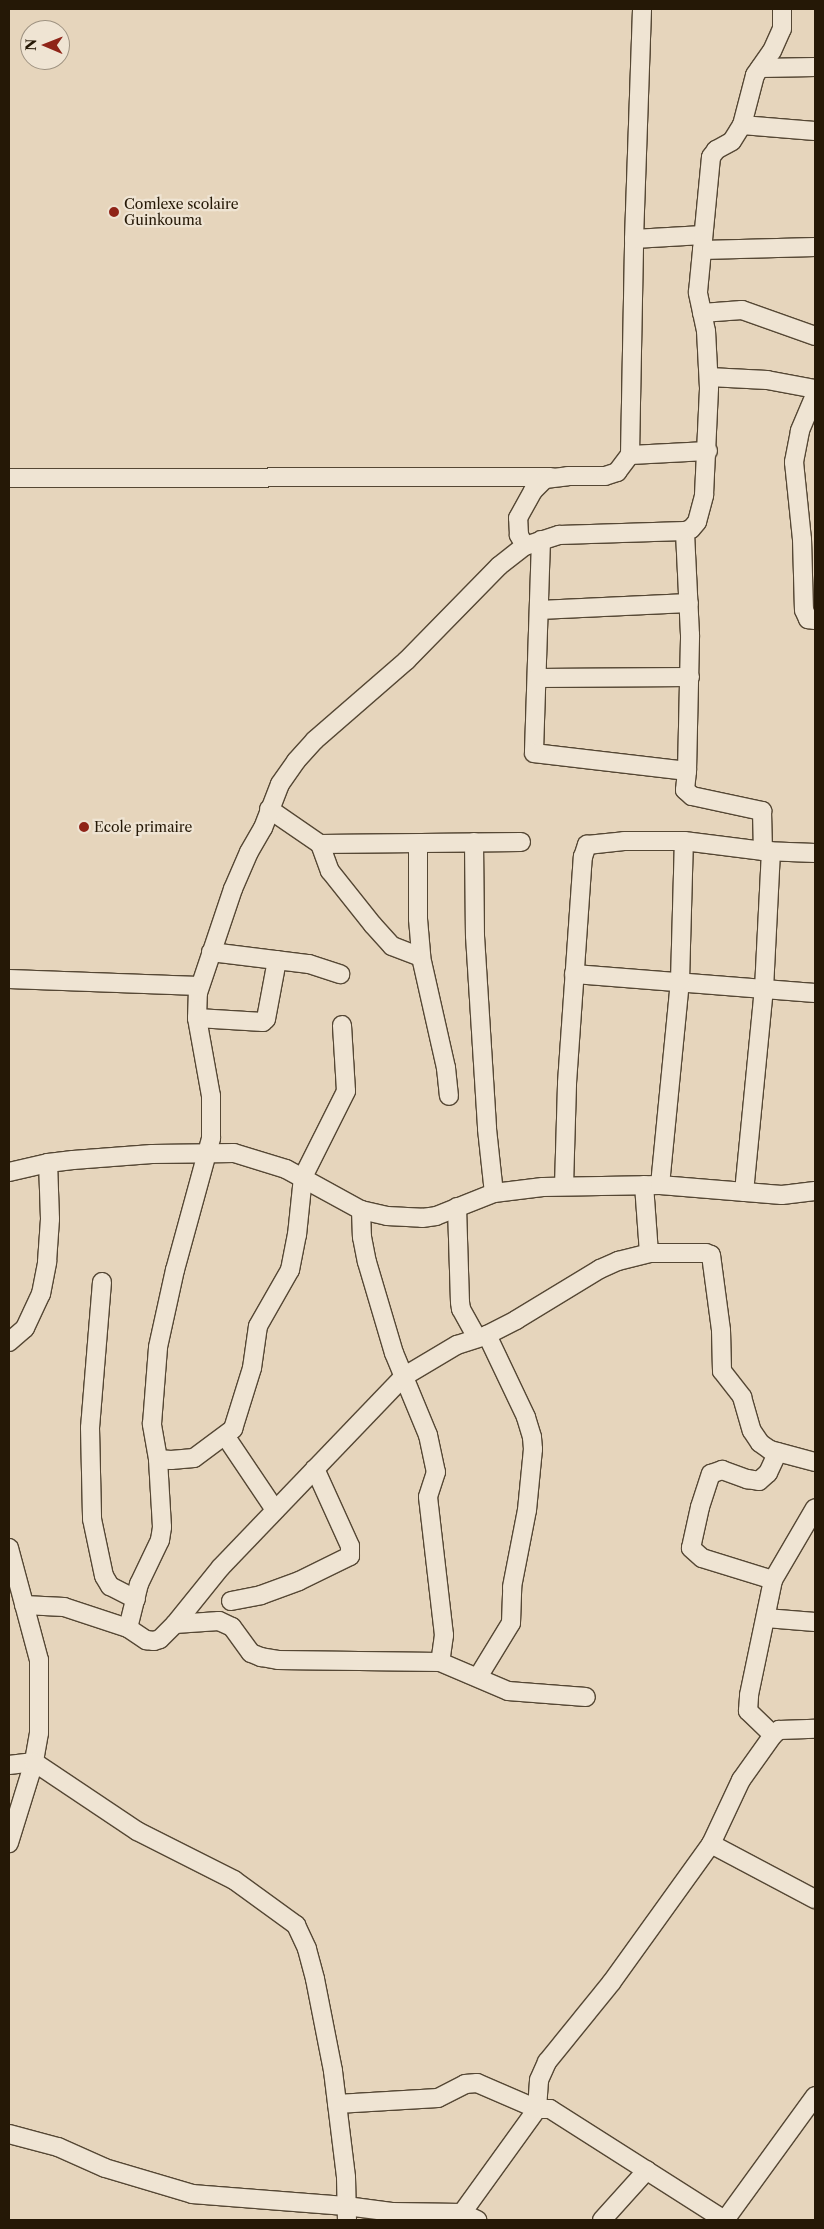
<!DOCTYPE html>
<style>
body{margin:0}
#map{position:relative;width:824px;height:2229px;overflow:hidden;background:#e6d5bc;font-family:"Libre Caslon Text",serif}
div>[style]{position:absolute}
.roads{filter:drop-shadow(1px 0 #554734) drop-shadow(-1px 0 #554734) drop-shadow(0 1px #554734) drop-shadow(0 -1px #554734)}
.minor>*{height:18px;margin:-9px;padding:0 9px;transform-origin:9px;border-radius:9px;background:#efe4d3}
.dots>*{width:14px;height:14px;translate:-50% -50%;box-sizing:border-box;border:2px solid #efe4d3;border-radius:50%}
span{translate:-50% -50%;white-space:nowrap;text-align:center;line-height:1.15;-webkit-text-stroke:4.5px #efe4d3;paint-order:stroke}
.poi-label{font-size:14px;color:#251806}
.left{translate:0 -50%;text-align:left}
.frame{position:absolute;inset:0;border:10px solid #251806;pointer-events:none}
.north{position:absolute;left:20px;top:20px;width:50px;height:50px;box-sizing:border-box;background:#efe4d3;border:1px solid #9e9281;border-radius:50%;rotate:271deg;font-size:14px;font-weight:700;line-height:20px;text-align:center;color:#251806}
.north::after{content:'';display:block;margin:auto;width:18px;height:22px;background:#8f2418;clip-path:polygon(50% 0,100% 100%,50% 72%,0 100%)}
</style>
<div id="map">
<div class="roads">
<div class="minor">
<div style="left:760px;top:68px;width:55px;rotate:-1deg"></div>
<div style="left:742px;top:125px;width:73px;rotate:4.7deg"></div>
<div style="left:634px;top:239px;width:69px;rotate:-3.3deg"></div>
<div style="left:702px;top:250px;width:113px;rotate:-1.5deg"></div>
<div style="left:702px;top:313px;width:40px;rotate:-4.3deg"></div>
<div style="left:742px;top:310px;width:77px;rotate:19.6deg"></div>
<div style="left:709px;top:377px;width:58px;rotate:3deg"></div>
<div style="left:767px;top:380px;width:49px;rotate:10.6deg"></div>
<div style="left:815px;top:395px;width:39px;rotate:113deg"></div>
<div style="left:800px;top:431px;width:32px;rotate:101deg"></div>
<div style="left:794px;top:462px;width:77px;rotate:84.1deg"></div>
<div style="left:802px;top:539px;width:71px;rotate:88.4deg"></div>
<div style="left:804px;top:610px;width:10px;rotate:66deg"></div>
<div style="left:808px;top:619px;width:7px;rotate:8deg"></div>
<div style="left:630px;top:455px;width:216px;rotate:-88.9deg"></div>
<div style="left:634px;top:239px;width:230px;rotate:-88deg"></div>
<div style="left:9px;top:478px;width:542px;rotate:-0.11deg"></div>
<div style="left:541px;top:540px;width:213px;rotate:91.9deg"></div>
<div style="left:534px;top:753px;width:154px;rotate:6.7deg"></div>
<div style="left:687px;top:771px;width:136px;rotate:-88.7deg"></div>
<div style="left:690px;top:635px;width:104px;rotate:-92.8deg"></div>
<div style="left:525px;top:546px;width:13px;rotate:-119deg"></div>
<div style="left:519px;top:535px;width:17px;rotate:-93deg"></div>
<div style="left:518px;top:518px;width:31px;rotate:-61deg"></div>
<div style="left:533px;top:491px;width:17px;rotate:-45deg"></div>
<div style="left:545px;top:479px;width:23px;rotate:-7deg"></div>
<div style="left:568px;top:476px;width:37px"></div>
<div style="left:605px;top:476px;width:13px;rotate:-18deg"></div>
<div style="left:617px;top:472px;width:21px;rotate:-53deg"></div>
<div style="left:630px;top:455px;width:78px;rotate:-2.9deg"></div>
<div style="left:539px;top:610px;width:150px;rotate:-2.7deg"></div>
<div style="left:537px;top:678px;width:153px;rotate:-0.4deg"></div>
<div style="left:687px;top:771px;width:19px;rotate:96deg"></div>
<div style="left:685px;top:790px;width:9px;rotate:41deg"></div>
<div style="left:692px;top:796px;width:72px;rotate:12.1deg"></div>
<div style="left:762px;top:811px;width:40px;rotate:88.6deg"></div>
<div style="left:269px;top:809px;width:62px;rotate:34.5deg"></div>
<div style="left:320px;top:844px;width:201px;rotate:-0.6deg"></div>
<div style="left:474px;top:842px;width:94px;rotate:89.4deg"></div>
<div style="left:475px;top:936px;width:193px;rotate:86.4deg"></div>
<div style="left:487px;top:1129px;width:64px;rotate:83.8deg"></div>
<div style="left:320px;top:844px;width:29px;rotate:70deg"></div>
<div style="left:330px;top:871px;width:69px;rotate:51.5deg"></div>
<div style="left:373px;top:925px;width:28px;rotate:48deg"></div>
<div style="left:392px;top:946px;width:31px;rotate:21deg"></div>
<div style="left:418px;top:844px;width:75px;rotate:90deg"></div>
<div style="left:418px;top:919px;width:38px;rotate:85deg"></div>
<div style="left:421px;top:957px;width:114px;rotate:77.3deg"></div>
<div style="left:446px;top:1068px;width:28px;rotate:84deg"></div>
<div style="left:211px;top:952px;width:99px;rotate:7deg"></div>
<div style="left:309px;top:964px;width:33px;rotate:18deg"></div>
<div style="left:574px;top:974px;width:242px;rotate:4.5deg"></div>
<div style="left:9px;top:979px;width:190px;rotate:2.1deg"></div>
<div style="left:197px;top:1018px;width:66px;rotate:3.5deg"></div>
<div style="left:263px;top:1022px;width:4px;rotate:-45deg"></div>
<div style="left:266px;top:1019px;width:60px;rotate:-79.4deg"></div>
<div style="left:9px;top:1172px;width:40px;rotate:-13deg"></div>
<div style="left:48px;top:1163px;width:25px;rotate:-7deg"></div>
<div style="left:73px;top:1160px;width:79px;rotate:-4.3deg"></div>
<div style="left:152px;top:1154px;width:82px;rotate:-0.7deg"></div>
<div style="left:234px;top:1153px;width:54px;rotate:17.1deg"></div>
<div style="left:286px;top:1169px;width:85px;rotate:28.7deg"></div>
<div style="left:361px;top:1210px;width:27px;rotate:13deg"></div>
<div style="left:387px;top:1216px;width:35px;rotate:3deg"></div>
<div style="left:422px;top:1218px;width:14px;rotate:-8deg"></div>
<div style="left:436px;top:1216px;width:62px;rotate:-21.6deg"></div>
<div style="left:494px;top:1193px;width:49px;rotate:-7deg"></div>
<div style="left:543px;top:1187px;width:117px;rotate:-1deg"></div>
<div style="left:660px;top:1185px;width:122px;rotate:4.7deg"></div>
<div style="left:782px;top:1195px;width:33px;rotate:-7deg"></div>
<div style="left:644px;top:1185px;width:68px;rotate:85.8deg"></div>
<div style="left:660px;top:1185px;width:205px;rotate:-84.4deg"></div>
<div style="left:680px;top:981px;width:140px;rotate:-88.4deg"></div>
<div style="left:564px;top:1186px;width:103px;rotate:-88.3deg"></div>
<div style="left:567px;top:1083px;width:227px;rotate:-86deg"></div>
<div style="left:583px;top:857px;width:13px;rotate:-72deg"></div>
<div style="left:587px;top:845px;width:37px;rotate:-6deg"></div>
<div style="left:624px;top:841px;width:60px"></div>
<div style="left:684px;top:841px;width:80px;rotate:7.2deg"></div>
<div style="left:763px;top:851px;width:52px;rotate:2.2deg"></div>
<div style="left:744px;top:1192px;width:204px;rotate:-84.4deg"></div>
<div style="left:764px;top:989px;width:138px;rotate:-87.1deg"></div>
<div style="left:457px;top:1207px;width:95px;rotate:88.2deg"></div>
<div style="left:460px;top:1302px;width:7px;rotate:82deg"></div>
<div style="left:461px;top:1309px;width:33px;rotate:61deg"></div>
<div style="left:361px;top:1210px;width:27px;rotate:88deg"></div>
<div style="left:362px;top:1237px;width:25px;rotate:79deg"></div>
<div style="left:367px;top:1262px;width:95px;rotate:73.5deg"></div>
<div style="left:394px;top:1353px;width:89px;rotate:67.5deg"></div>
<div style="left:428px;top:1435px;width:38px;rotate:78deg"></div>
<div style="left:436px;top:1472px;width:26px;rotate:108deg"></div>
<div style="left:428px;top:1497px;width:139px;rotate:83.4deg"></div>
<div style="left:444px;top:1635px;width:27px;rotate:98deg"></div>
<div style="left:102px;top:1282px;width:146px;rotate:94.7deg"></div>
<div style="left:90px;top:1428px;width:91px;rotate:88.7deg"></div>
<div style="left:92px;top:1519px;width:58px;rotate:78.1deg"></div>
<div style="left:104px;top:1576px;width:12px;rotate:59deg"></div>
<div style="left:110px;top:1586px;width:29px;rotate:27deg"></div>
<div style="left:9px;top:1342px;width:21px;rotate:-41deg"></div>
<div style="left:25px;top:1328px;width:38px;rotate:-65deg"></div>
<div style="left:41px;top:1294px;width:33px;rotate:-79deg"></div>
<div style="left:47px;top:1262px;width:43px;rotate:-86deg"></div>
<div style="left:50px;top:1219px;width:56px;rotate:-92deg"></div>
<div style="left:226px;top:1437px;width:88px;rotate:56.1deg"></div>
<div style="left:158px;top:1459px;width:13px;rotate:4deg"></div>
<div style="left:171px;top:1460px;width:23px;rotate:-5deg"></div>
<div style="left:194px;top:1458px;width:49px;rotate:-36.6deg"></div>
<div style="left:233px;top:1429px;width:64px;rotate:-72.7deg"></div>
<div style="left:252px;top:1368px;width:42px;rotate:-81.9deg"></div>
<div style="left:258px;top:1326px;width:64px;rotate:-60.3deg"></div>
<div style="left:290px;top:1270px;width:36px;rotate:-79deg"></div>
<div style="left:297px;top:1235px;width:58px;rotate:-84.1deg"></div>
<div style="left:303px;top:1177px;width:96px;rotate:-63.4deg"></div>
<div style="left:346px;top:1091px;width:66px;rotate:-93.5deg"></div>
<div style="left:9px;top:1548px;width:116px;rotate:75deg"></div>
<div style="left:39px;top:1660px;width:73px;rotate:90deg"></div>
<div style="left:39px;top:1733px;width:29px;rotate:100deg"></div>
<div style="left:34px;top:1762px;width:85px;rotate:107.2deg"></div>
<div style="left:773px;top:1580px;width:74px;rotate:-162.8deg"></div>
<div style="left:702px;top:1558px;width:15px;rotate:-138deg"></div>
<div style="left:691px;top:1548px;width:42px;rotate:-77.6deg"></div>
<div style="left:700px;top:1507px;width:35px;rotate:-72deg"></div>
<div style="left:711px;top:1474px;width:12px;rotate:-20deg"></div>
<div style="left:722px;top:1470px;width:27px;rotate:20deg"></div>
<div style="left:747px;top:1479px;width:12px;rotate:9deg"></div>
<div style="left:759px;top:1481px;width:12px;rotate:-42deg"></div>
<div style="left:768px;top:1473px;width:23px;rotate:-65deg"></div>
<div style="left:231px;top:1601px;width:31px;rotate:-11deg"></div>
<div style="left:261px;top:1595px;width:40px;rotate:-20.2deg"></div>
<div style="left:299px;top:1581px;width:57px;rotate:-26.1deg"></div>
<div style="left:350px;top:1556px;width:10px;rotate:-90deg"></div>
<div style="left:350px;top:1546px;width:85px;rotate:-114.4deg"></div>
<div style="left:24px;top:1605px;width:40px;rotate:2.9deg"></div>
<div style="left:64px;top:1607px;width:67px;rotate:18.2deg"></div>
<div style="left:128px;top:1628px;width:22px;rotate:34deg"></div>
<div style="left:146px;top:1640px;width:8px;rotate:7deg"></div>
<div style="left:154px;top:1641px;width:6px;rotate:-18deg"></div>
<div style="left:160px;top:1639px;width:21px;rotate:-45deg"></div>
<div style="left:175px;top:1624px;width:73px;rotate:-51.1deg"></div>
<div style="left:221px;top:1567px;width:263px;rotate:-46.2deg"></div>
<div style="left:403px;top:1377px;width:63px;rotate:-30.7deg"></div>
<div style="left:457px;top:1345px;width:32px;rotate:-18deg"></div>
<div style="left:487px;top:1335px;width:33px;rotate:-27deg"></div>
<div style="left:516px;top:1320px;width:98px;rotate:-31.3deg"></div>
<div style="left:600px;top:1269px;width:20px;rotate:-24deg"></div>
<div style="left:618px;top:1261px;width:32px;rotate:-14deg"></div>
<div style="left:649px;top:1253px;width:57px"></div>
<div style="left:706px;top:1253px;width:5px;rotate:22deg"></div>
<div style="left:711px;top:1255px;width:76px;rotate:82.4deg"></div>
<div style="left:721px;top:1330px;width:41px;rotate:88.6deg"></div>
<div style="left:722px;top:1371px;width:33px;rotate:52deg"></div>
<div style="left:742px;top:1397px;width:35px;rotate:74deg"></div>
<div style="left:752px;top:1431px;width:14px;rotate:56deg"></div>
<div style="left:760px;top:1443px;width:12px;rotate:35deg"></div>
<div style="left:770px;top:1450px;width:47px;rotate:14.9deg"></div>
<div style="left:766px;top:1618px;width:49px;rotate:4.7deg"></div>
<div style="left:175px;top:1624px;width:44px;rotate:-3.9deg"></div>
<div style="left:219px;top:1621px;width:14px;rotate:25deg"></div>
<div style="left:232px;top:1627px;width:32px;rotate:54deg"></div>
<div style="left:251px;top:1653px;width:11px;rotate:22deg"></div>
<div style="left:261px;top:1657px;width:17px;rotate:10deg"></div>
<div style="left:278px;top:1660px;width:162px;rotate:0.7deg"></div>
<div style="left:440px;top:1662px;width:74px;rotate:23.1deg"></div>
<div style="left:508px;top:1691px;width:78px;rotate:4.4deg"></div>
<div style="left:128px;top:1628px;width:45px;rotate:-76deg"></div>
<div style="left:139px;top:1584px;width:49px;rotate:-64.5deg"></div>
<div style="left:160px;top:1540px;width:13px;rotate:-81deg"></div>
<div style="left:162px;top:1527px;width:68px;rotate:-93.4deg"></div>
<div style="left:158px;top:1459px;width:36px;rotate:-100deg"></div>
<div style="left:152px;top:1424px;width:77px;rotate:-85.5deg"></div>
<div style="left:158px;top:1347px;width:79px;rotate:-77.6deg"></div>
<div style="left:175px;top:1270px;width:137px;rotate:-74.7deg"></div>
<div style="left:211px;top:1138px;width:42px;rotate:-90deg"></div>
<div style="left:211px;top:1096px;width:79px;rotate:-100.2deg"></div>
<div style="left:197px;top:1018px;width:25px;rotate:-88deg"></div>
<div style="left:198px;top:993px;width:110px;rotate:-71.4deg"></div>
<div style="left:233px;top:889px;width:40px;rotate:-66.6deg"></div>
<div style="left:249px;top:852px;width:28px;rotate:-60deg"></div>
<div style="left:263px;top:828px;width:47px;rotate:-68.9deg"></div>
<div style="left:280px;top:784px;width:28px;rotate:-55deg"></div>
<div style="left:296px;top:761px;width:28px;rotate:-48deg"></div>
<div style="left:315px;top:740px;width:121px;rotate:-41deg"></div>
<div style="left:406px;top:661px;width:133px;rotate:-45.6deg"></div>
<div style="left:499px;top:566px;width:33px;rotate:-38deg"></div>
<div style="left:525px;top:546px;width:36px;rotate:-18deg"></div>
<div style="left:559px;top:535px;width:126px;rotate:-1.8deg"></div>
<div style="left:685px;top:531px;width:6px;rotate:-18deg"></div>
<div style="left:691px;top:529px;width:9px;rotate:-49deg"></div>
<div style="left:697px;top:522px;width:28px;rotate:-75deg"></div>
<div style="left:704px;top:495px;width:107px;rotate:-87.3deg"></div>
<div style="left:709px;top:388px;width:57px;rotate:-93deg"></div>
<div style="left:706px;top:331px;width:40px;rotate:-102deg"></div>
<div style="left:698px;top:292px;width:136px;rotate:-84.5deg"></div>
<div style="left:711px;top:157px;width:9px;rotate:-54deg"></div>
<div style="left:716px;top:150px;width:18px;rotate:-29deg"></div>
<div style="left:732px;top:141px;width:19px;rotate:-58deg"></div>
<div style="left:742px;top:125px;width:52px;rotate:-75.4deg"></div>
<div style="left:755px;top:75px;width:29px;rotate:-55deg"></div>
<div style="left:772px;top:51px;width:24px;rotate:-66deg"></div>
<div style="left:782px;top:29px;width:20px;rotate:-90deg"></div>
<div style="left:478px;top:1677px;width:63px;rotate:-58.6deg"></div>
<div style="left:511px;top:1623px;width:36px;rotate:-88deg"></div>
<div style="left:512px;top:1587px;width:78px;rotate:-79deg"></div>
<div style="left:527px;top:1510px;width:61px;rotate:-84.4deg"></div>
<div style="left:533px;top:1449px;width:12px;rotate:-95deg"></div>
<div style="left:532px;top:1437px;width:21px;rotate:-107deg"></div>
<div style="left:526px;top:1417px;width:91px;rotate:-115.4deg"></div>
<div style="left:773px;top:1735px;width:35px;rotate:-136deg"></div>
<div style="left:748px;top:1711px;width:16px;rotate:-86deg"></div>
<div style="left:749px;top:1695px;width:117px;rotate:-78.2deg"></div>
<div style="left:773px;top:1580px;width:83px;rotate:-59.7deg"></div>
<div style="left:9px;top:1765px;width:25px;rotate:-7deg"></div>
<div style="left:34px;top:1762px;width:124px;rotate:33.8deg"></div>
<div style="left:137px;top:1831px;width:109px;rotate:26.8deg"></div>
<div style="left:234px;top:1880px;width:77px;rotate:36deg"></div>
<div style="left:296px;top:1925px;width:26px;rotate:65deg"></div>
<div style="left:307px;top:1949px;width:31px;rotate:75deg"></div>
<div style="left:315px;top:1979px;width:94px;rotate:78.9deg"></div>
<div style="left:333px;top:2071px;width:107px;rotate:83deg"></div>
<div style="left:346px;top:2177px;width:43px;rotate:88.7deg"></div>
<div style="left:711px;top:1844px;width:118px;rotate:27.9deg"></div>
<div style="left:337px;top:2104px;width:101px;rotate:-3.4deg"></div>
<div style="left:438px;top:2098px;width:30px;rotate:-27deg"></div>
<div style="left:465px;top:2084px;width:12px;rotate:-5deg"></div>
<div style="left:477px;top:2083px;width:65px;rotate:23.4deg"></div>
<div style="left:537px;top:2109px;width:13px"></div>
<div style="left:550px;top:2109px;width:206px;rotate:32.5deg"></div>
<div style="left:9px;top:2134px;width:51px;rotate:14.9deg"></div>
<div style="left:58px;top:2147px;width:51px;rotate:24.1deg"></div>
<div style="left:105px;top:2168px;width:91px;rotate:16.6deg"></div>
<div style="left:192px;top:2194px;width:154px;rotate:4.5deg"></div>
<div style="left:346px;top:2206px;width:46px;rotate:7.4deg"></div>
<div style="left:392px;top:2212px;width:70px;rotate:0.8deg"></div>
<div style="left:462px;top:2213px;width:17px;rotate:25deg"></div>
<div style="left:462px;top:2213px;width:128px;rotate:-54.2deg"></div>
<div style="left:537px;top:2109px;width:29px;rotate:-86deg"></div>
<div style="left:539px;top:2080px;width:20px;rotate:-66deg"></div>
<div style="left:547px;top:2062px;width:102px;rotate:-51deg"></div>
<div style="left:611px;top:1983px;width:171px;rotate:-54.3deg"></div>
<div style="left:711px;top:1844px;width:71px;rotate:-64.9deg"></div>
<div style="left:741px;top:1780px;width:55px;rotate:-54.6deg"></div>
<div style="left:773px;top:1735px;width:8px;rotate:-40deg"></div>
<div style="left:779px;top:1730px;width:36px;rotate:-2deg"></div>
<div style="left:602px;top:2220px;width:67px;rotate:-48deg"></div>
<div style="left:725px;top:2220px;width:153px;rotate:-54deg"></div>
</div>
</div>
<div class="dots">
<div style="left:114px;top:212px;background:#8f2418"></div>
<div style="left:84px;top:827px;background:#8f2418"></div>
</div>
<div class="poi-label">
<span class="left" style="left:124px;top:212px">Comlexe scolaire<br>Guinkouma</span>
<span class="left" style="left:94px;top:827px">Ecole primaire</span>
</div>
<div class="frame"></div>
<div class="north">N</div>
</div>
